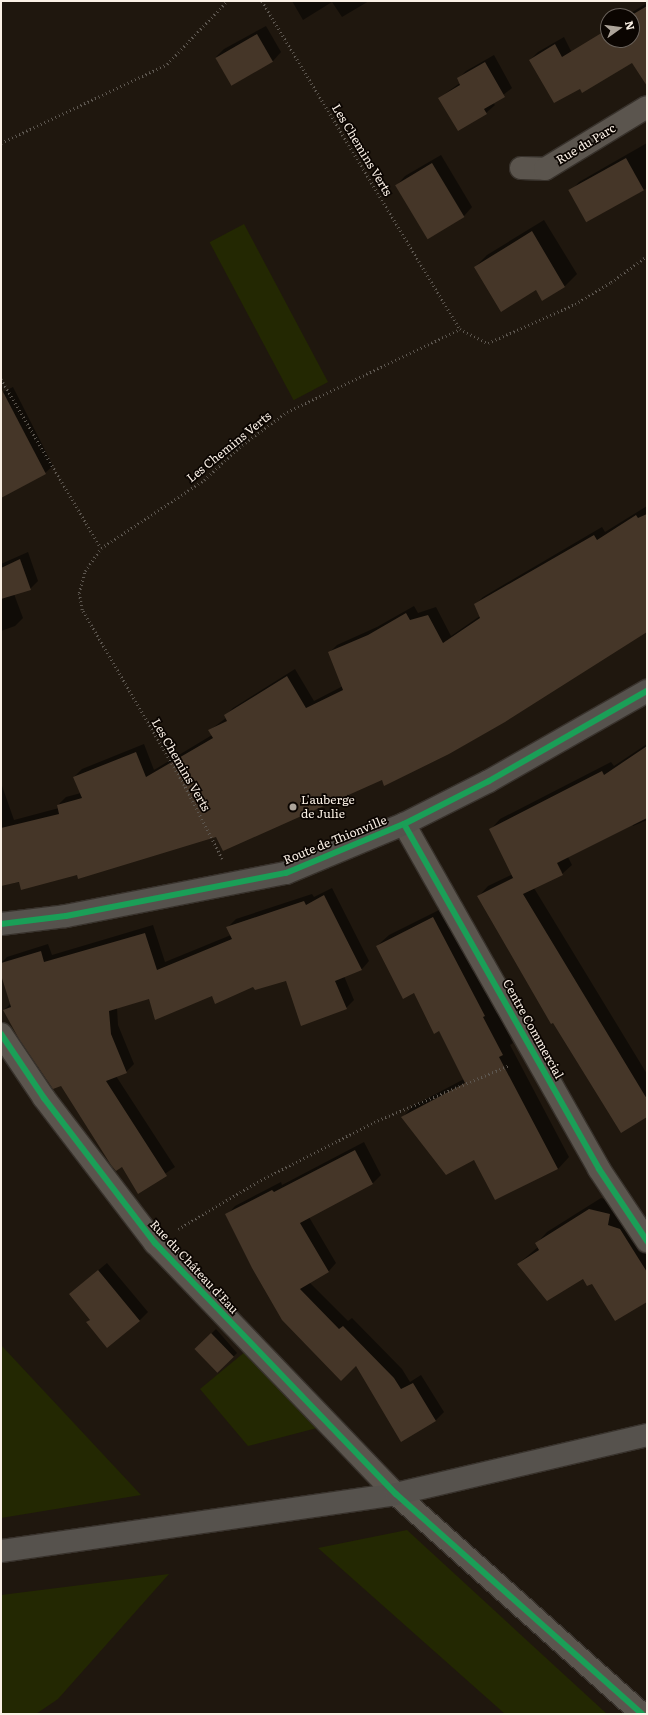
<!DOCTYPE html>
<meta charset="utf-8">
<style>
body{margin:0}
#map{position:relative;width:648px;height:1715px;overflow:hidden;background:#1f170e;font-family:Literata,serif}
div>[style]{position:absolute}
.green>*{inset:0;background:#232802;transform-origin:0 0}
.shadow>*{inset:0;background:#0007}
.building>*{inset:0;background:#453628;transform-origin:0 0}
.path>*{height:2.5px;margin-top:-1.25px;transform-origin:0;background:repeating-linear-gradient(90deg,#5d5750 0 1px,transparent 0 4px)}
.roads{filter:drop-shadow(1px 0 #38322c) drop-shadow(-1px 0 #38322c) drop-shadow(0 1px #38322c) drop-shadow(0 -1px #38322c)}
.street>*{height:22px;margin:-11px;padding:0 11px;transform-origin:11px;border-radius:11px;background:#5b554e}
.secondary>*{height:22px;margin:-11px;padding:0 11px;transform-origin:11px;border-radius:11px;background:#56524d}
.cycleway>*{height:6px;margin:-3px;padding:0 3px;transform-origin:3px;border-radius:3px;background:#1a9f57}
.dots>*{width:11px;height:11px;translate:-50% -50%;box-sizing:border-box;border:2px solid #0b0501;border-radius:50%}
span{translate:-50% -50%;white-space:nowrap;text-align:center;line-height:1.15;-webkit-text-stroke:3.5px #0b0501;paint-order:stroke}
.street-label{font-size:12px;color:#faf0e5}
.poi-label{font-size:12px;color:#faf0e5}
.left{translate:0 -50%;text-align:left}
.frame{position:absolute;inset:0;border:2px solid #faf0e5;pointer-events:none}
.north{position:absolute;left:600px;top:8px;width:40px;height:40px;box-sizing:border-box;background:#0b0501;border:1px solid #6b635c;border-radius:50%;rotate:76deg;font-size:11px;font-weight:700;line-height:16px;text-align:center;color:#faf0e5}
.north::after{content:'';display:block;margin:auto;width:14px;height:18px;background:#ada49a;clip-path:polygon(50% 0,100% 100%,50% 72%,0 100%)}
</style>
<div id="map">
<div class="green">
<div style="left:244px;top:224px;width:179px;height:39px;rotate:62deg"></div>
<div style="clip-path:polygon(1px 1345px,141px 1495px,1px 1518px)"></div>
<div style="clip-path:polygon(246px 1351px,317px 1428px,248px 1446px,200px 1389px)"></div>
<div style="clip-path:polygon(407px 1530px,607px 1714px,505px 1714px,318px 1548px)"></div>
<div style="clip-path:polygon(169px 1574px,58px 1699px,36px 1714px,1px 1714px,1px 1595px)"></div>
</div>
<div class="shadow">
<div style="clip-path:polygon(292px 1px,369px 1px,342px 17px,332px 2px,303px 20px)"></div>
<div style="clip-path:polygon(647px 3px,647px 54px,580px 87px,530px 60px,538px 52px,564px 37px,572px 53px,608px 33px,608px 40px,632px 40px,632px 16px,626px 16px)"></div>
<div style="clip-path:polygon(266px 26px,281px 52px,273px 61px,232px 85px,216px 57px,224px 49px)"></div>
<div style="clip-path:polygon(494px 55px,512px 88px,493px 103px,495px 105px,486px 113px,439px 98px,460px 83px,458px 79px,466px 71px)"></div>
<div style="clip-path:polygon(647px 143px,647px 188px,588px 221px,571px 191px,579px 182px)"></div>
<div style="clip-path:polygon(441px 155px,472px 207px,464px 216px,397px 185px,405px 176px)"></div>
<div style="clip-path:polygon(544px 220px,577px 274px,565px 286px,543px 300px,536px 289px,475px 267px,487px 255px)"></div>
<div style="clip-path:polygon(13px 387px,53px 466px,45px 473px,1px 497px,1px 393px)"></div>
<div style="clip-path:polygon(647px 506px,647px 630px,383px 779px,216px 836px,78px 874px,1px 885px,1px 783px,14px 820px,59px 808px,58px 805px,66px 797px,81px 793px,74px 777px,82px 769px,144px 744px,154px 770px,212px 735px,210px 730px,226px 718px,225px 716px,233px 708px,295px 669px,314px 701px,343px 686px,329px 653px,337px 645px,377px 627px,414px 606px,418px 613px,436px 607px,451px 636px,480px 616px,475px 605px,483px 597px,602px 527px,605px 532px)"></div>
<div style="clip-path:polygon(28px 552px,38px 581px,30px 589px,14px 594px,23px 618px,15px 626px,1px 631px,1px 564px)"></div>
<div style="clip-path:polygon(evenodd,647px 744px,647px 820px,633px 826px,632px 824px,568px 857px,572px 865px,562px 874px,534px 888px,647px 1074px,647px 1115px,479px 896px,488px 886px,513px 874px,491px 829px,500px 819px,611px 762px,614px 766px,647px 744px,555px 859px,562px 872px,560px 872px,555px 859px)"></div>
<div style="clip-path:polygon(332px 888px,369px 961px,362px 969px,344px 976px,354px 1000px,346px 1008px,287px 980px,213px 995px,150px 998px,117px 1008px,118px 1025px,134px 1064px,126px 1072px,116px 1076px,175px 1167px,138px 1192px,122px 1166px,4px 1010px,11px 1003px,1px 971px,1px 963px,7px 957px,48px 944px,52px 955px,153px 925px,165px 962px,231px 935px,228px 927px,236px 919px,312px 894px,314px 897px)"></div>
<div style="clip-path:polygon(445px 907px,513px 1043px,510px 1045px,569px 1157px,558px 1169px,474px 1158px,402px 1118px,413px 1106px,464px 1079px,439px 1030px,414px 992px,377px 946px,389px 935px)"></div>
<div style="clip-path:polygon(364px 1142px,381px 1175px,373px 1183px,309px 1217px,336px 1263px,328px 1272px,309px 1282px,348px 1321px,352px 1318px,402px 1369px,410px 1382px,421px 1375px,444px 1412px,436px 1420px,401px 1441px,357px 1365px,227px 1215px,235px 1206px,281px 1182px,282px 1185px)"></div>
<div style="clip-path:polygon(601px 1198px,621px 1203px,647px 1242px,647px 1300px,583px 1278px,518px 1264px,538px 1247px,536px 1244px,547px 1232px)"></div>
<div style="clip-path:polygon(107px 1263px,148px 1312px,139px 1321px,87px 1323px,91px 1319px,70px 1294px)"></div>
<div style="clip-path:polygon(216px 1329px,237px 1353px,233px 1357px,196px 1349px)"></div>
</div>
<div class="building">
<div style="clip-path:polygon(647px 6px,647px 86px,632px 63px,582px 93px,580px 89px,554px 103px,529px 60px,555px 44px,562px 57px,608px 29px,608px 40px,632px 40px,632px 16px,630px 16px)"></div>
<div style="left:257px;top:34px;width:32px;height:48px;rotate:60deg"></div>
<div style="clip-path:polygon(485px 62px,505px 97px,484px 109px,487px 114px,458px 131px,438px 98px,460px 85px,457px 78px)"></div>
<div style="left:626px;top:158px;width:37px;height:66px;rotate:61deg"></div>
<div style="left:432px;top:163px;width:63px;height:43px;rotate:59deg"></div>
<div style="clip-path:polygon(532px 231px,565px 287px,542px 301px,536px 290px,501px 312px,474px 267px)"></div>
<div style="clip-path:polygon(1px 388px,46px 474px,1px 498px)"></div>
<div style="clip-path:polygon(647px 514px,647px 632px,505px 722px,449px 754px,384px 786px,382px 780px,223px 851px,216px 837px,78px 879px,77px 875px,21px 890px,19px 882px,1px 886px,1px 828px,59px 814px,57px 805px,82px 798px,73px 777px,136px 752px,146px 777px,213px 738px,208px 730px,227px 721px,224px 715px,287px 676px,306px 708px,343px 690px,328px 652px,368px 635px,406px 613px,410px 620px,428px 615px,443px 643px,480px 618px,474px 604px,594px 535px,597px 540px,636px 515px,638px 518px)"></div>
<div style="clip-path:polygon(20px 559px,31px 590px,1px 599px,1px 568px)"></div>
<div style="clip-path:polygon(647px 746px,647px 818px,557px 863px,563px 875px,523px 894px,647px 1099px,647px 1117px,621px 1133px,553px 1023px,551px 1024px,477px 896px,513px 878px,515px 882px,489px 829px,602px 771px,604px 775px)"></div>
<div style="clip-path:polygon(324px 895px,362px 970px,335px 981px,347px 1009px,301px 1026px,286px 981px,255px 990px,253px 987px,215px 1004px,212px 996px,155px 1020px,149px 999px,109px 1011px,111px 1034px,127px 1073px,106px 1081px,167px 1176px,138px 1194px,122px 1167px,116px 1171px,111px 1165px,61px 1086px,53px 1089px,19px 1039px,3px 1010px,11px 1007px,1px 975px,1px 963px,41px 951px,44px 962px,145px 933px,157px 970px,232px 939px,226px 927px,304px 901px,306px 905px)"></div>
<div style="clip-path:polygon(433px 917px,485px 1016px,483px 1017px,503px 1055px,499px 1057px,558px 1169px,495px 1200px,474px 1160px,446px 1175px,401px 1117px,465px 1083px,439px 1031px,434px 1034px,414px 993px,403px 999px,376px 946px)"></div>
<div style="clip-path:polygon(355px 1150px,373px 1184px,300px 1223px,329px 1272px,300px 1289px,339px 1329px,343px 1326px,394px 1378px,401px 1389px,413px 1383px,436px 1421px,401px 1442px,356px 1366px,341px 1381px,282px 1320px,252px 1268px,225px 1214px,272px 1190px,274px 1192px)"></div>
<div style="clip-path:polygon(589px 1209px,610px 1214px,608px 1225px,620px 1229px,647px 1272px,647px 1302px,615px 1321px,592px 1284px,587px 1286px,583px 1279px,547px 1301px,517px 1264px,539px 1250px,535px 1243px)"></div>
<div style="clip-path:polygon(98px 1270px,140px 1321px,107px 1348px,86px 1322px,90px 1320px,69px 1294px)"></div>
<div style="left:211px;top:1333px;width:33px;height:23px;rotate:46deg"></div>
</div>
<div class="path">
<div style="left:262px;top:1px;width:383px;rotate:58.9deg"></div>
<div style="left:460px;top:329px;width:31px;rotate:27deg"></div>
<div style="left:488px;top:343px;width:95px;rotate:-24.1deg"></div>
<div style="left:575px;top:304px;width:42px;rotate:-31.4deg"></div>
<div style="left:611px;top:282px;width:44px;rotate:-35.8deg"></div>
<div style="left:1px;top:143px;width:184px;rotate:-25.4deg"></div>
<div style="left:167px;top:64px;width:87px;rotate:-46.4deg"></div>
<div style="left:1px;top:379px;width:196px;rotate:59.4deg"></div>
<div style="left:222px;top:859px;width:83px;rotate:-117.2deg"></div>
<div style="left:184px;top:785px;width:203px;rotate:-120.2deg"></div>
<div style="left:82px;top:610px;width:17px;rotate:-100deg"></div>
<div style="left:79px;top:593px;width:23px;rotate:-75deg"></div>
<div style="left:85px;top:571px;width:28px;rotate:-55deg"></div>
<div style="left:101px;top:548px;width:123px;rotate:-33.4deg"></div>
<div style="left:204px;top:480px;width:52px;rotate:-42.6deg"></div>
<div style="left:242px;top:445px;width:56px;rotate:-36.3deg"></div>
<div style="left:287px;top:412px;width:192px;rotate:-25.6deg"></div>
<div style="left:178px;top:1229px;width:92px;rotate:-30.7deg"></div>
<div style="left:257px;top:1182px;width:131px;rotate:-27.1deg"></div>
<div style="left:374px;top:1122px;width:147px;rotate:-22.7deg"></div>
</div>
<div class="roads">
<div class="street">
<div style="left:521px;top:168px;width:24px;rotate:2deg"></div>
<div style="left:545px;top:169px;width:119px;rotate:-31.3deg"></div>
<div style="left:404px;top:824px;width:396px;rotate:60.5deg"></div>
<div style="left:599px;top:1169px;width:87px;rotate:56.3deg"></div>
<div style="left:1px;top:1034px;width:77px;rotate:56.1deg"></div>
<div style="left:44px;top:1098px;width:183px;rotate:52.6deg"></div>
<div style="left:155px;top:1243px;width:348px;rotate:46.2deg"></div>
<div style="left:396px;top:1494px;width:330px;rotate:41.8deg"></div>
</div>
<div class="secondary">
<div style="left:1px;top:924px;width:65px;rotate:-7deg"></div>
<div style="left:66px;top:916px;width:224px;rotate:-11.1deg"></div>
<div style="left:286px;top:873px;width:128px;rotate:-22.6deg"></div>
<div style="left:404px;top:824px;width:95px;rotate:-26.8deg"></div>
<div style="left:489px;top:781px;width:182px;rotate:-29.7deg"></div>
<div style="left:1px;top:1551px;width:399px;rotate:-8.2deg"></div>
<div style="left:396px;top:1494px;width:258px;rotate:-13.2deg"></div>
</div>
</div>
<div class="cycleway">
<div style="left:404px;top:824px;width:396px;rotate:60.5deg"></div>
<div style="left:599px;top:1169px;width:87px;rotate:56.3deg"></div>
<div style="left:1px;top:924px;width:65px;rotate:-7deg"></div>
<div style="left:66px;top:916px;width:224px;rotate:-11.1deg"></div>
<div style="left:286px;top:873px;width:128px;rotate:-22.6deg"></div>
<div style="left:404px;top:824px;width:95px;rotate:-26.8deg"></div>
<div style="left:489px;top:781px;width:182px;rotate:-29.7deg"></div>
<div style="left:1px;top:1034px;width:77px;rotate:56.1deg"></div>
<div style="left:44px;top:1098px;width:183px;rotate:52.6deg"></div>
<div style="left:155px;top:1243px;width:348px;rotate:46.2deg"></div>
<div style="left:396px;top:1494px;width:330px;rotate:41.8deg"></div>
</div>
<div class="dots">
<div style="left:293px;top:807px;background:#ada49a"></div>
</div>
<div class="street-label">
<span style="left:586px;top:144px;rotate:-31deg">Rue du Parc</span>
<span style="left:362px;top:150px;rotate:59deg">Les Chemins Verts</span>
<span style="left:229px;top:447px;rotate:-39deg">Les Chemins Verts</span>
<span style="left:181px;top:765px;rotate:60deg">Les Chemins Verts</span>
<span style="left:335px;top:840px;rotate:-22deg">Route de Thionville</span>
<span style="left:533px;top:1029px;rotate:61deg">Centre Commercial</span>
<span style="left:194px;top:1267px;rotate:47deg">Rue du Château d'Eau</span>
</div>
<div class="poi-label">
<span class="left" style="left:301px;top:807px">L'auberge<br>de Julie</span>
</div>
<div class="frame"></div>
<div class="north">N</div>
</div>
